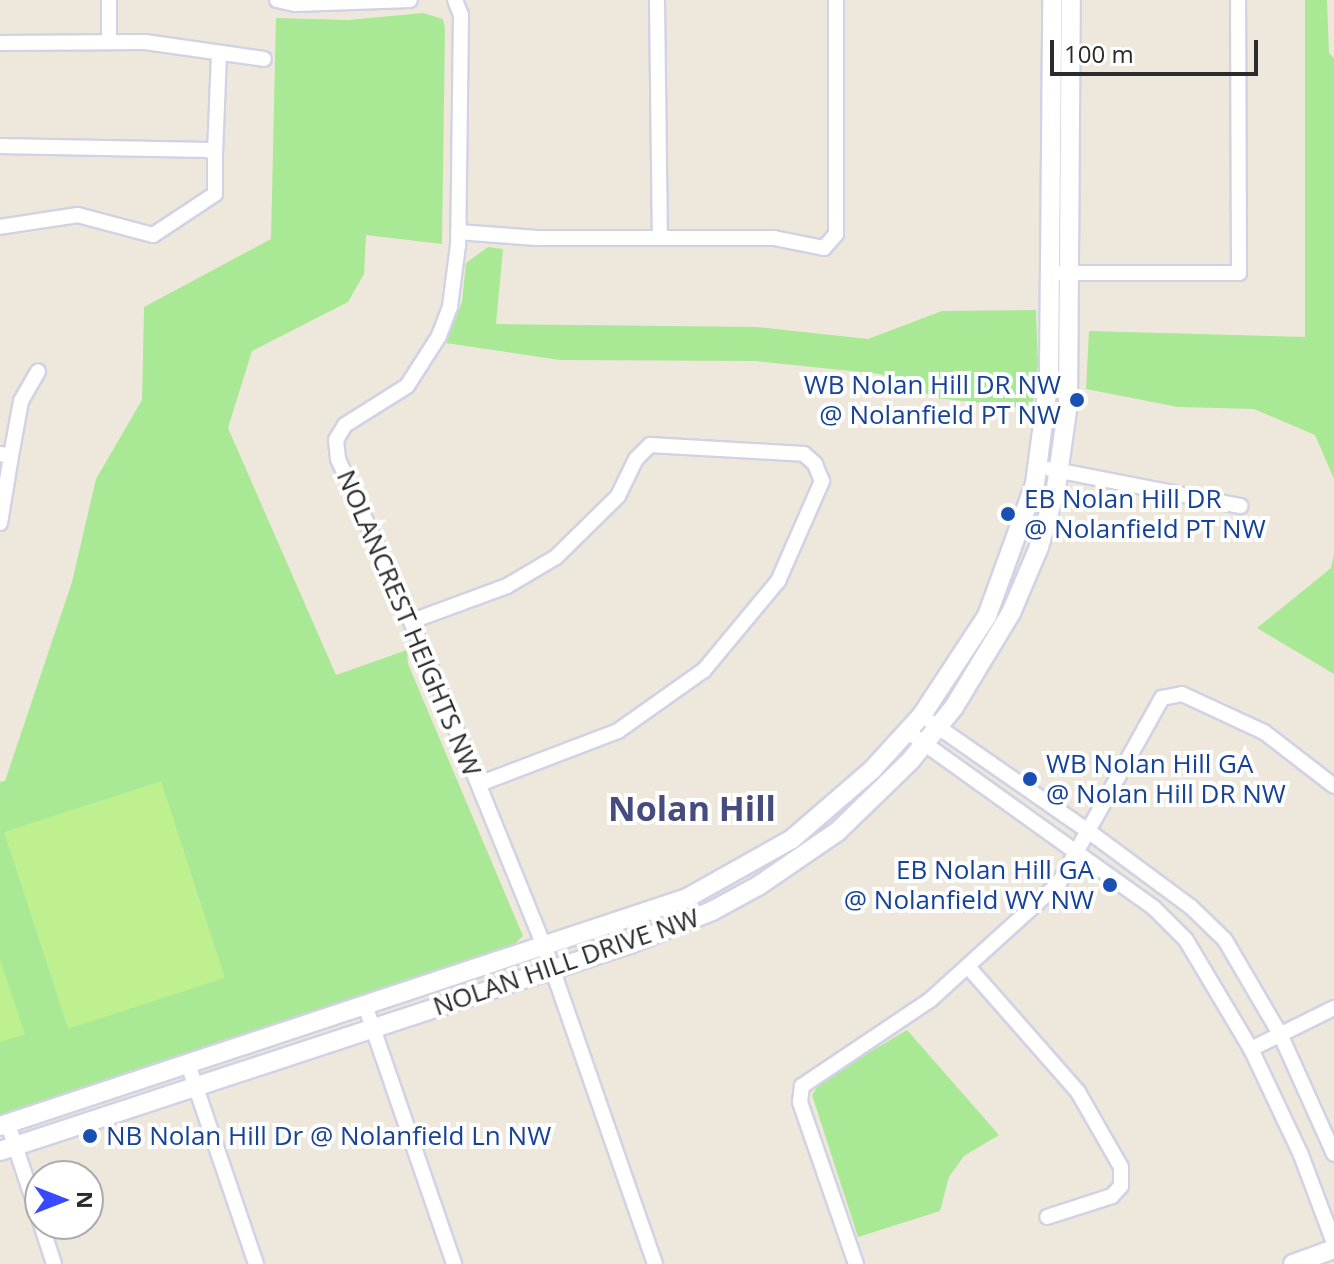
<!DOCTYPE html>
<style>
body{margin:0}
#map{position:relative;width:1334px;height:1264px;overflow:hidden;background:#eee8dc;font-family:"Open Sans",sans-serif}
div>[style]{position:absolute}
.green>*{inset:0;background:#a9e894}
.pitch>*{inset:0;background:#bef08f;transform-origin:0 0}
.roads{filter:drop-shadow(2px 0 #d1d3e5) drop-shadow(-2px 0 #d1d3e5) drop-shadow(0 2px #d1d3e5) drop-shadow(0 -2px #d1d3e5)}
.street>*{height:14px;margin:-7px;padding:0 7px;transform-origin:7px;border-radius:7px;background:#fff}
.secondary>*{height:18px;margin:-9px;padding:0 9px;transform-origin:9px;border-radius:9px;background:#fff}
.dots>*{width:22px;height:22px;translate:-50% -50%;box-sizing:border-box;border:4px solid #fff;border-radius:50%}
span{translate:-50% -50%;white-space:nowrap;text-align:center;line-height:1.15;-webkit-text-stroke:8px #fff;paint-order:stroke}
.transit-label{font-size:26px;color:#164399}
.right{translate:-100% -50%;text-align:right}
.left{translate:0 -50%;text-align:left}
.street-label{font-size:26px;color:#2b2b2b}
.district-label{font-size:34px;color:#474c7f;font-weight:700}
.north{position:absolute;left:24px;top:1160px;width:80px;height:80px;box-sizing:border-box;background:#fff;border:2px solid #aaa;border-radius:50%;rotate:90deg;font-size:22px;font-weight:700;line-height:32px;text-align:center;color:#2b2b2b}
.north::after{content:'';display:block;margin:auto;width:28px;height:36px;background:#3849ff;clip-path:polygon(50% 0,100% 100%,50% 72%,0 100%)}
.scale{position:absolute;left:1050px;top:40px;width:208px;height:36px;box-sizing:border-box;border:4px solid #2b2b2b;border-top:0;padding-left:10px;font-size:24px;line-height:28px;white-space:nowrap;color:#2b2b2b;-webkit-text-stroke:6px #fff;paint-order:stroke}
</style>
<div id="map">
<div class="green">
<div style="clip-path:polygon(1305px 0,1327px 0,1329px 53px,1334px 58px,1334px 479px,1315px 435px,1254px 409px,1178px 407px,1086px 389px,1089px 331px,1305px 337px)"></div>
<div style="clip-path:polygon(423px 13px,443px 19px,445px 28px,442px 244px,366px 235px,364px 274px,348px 302px,252px 351px,228px 428px,336px 675px,407px 650px,408px 664px,523px 936px,510px 948px,0 1118px,0 782px,5px 781px,72px 582px,96px 479px,142px 400px,144px 307px,271px 239px,276px 18px,348px 20px)"></div>
<div style="clip-path:polygon(488px 247px,503px 249px,496px 324px,757px 327px,868px 339px,942px 311px,1036px 310px,1038px 365px,1032px 409px,937px 398px,880px 374px,755px 361px,560px 360px,446px 343px,462px 302px,466px 263px)"></div>
<div style="clip-path:polygon(1334px 554px,1334px 674px,1257px 628px,1331px 568px)"></div>
<div style="clip-path:polygon(907px 1030px,999px 1135px,964px 1156px,949px 1177px,940px 1211px,858px 1237px,812px 1095px,821px 1081px)"></div>
</div>
<div class="pitch">
<div style="left:161px;top:781px;width:207px;height:165px;rotate:72deg"></div>
<div style="clip-path:polygon(0 960px,25px 1034px,0 1042px)"></div>
</div>
<div class="roads">
<div class="street">
<div style="left:277px;top:0;width:18px;rotate:13deg"></div>
<div style="left:295px;top:4px;width:115px;rotate:-2deg"></div>
<div style="left:455px;top:0;width:16px;rotate:68deg"></div>
<div style="left:461px;top:15px;width:230px;rotate:90.7deg"></div>
<div style="left:458px;top:245px;width:63px;rotate:97.4deg"></div>
<div style="left:450px;top:307px;width:31px;rotate:111deg"></div>
<div style="left:439px;top:336px;width:59px;rotate:122.6deg"></div>
<div style="left:407px;top:386px;width:73px;rotate:147.8deg"></div>
<div style="left:345px;top:425px;width:17px;rotate:121deg"></div>
<div style="left:336px;top:440px;width:19px;rotate:84deg"></div>
<div style="left:338px;top:459px;width:207px;rotate:65.8deg"></div>
<div style="left:423px;top:648px;width:324px;rotate:67.9deg"></div>
<div style="left:545px;top:948px;width:335px;rotate:70.8deg"></div>
<div style="left:657px;top:0;width:237px;rotate:89.3deg"></div>
<div style="left:109px;top:41px;width:41px;rotate:-90deg"></div>
<div style="left:0;top:43px;width:145px;rotate:-0.4deg"></div>
<div style="left:145px;top:42px;width:120px;rotate:8.1deg"></div>
<div style="left:0;top:146px;width:208px;rotate:1.1deg"></div>
<div style="left:208px;top:150px;width:8px;rotate:30deg"></div>
<div style="left:215px;top:154px;width:40px;rotate:90deg"></div>
<div style="left:215px;top:194px;width:74px;rotate:146.5deg"></div>
<div style="left:153px;top:235px;width:78px;rotate:-165.1deg"></div>
<div style="left:78px;top:215px;width:79px;rotate:171.3deg"></div>
<div style="left:215px;top:154px;width:98px;rotate:-87.7deg"></div>
<div style="left:458px;top:232px;width:79px;rotate:4.3deg"></div>
<div style="left:537px;top:238px;width:237px"></div>
<div style="left:774px;top:238px;width:51px;rotate:11.3deg"></div>
<div style="left:824px;top:248px;width:18px;rotate:-49deg"></div>
<div style="left:836px;top:234px;width:234px;rotate:-90deg"></div>
<div style="left:1051px;top:273px;width:188px"></div>
<div style="left:1239px;top:273px;width:273px;rotate:-90.2deg"></div>
<div style="left:0;top:454px;width:11px;rotate:10deg"></div>
<div style="left:11px;top:456px;width:68px;rotate:99.3deg"></div>
<div style="left:11px;top:456px;width:56px;rotate:-79.7deg"></div>
<div style="left:21px;top:401px;width:34px;rotate:-60deg"></div>
<div style="left:1050px;top:469px;width:194px;rotate:11deg"></div>
<div style="left:412px;top:621px;width:101px;rotate:-20.2deg"></div>
<div style="left:507px;top:586px;width:57px;rotate:-30.6deg"></div>
<div style="left:556px;top:557px;width:87px;rotate:-44.5deg"></div>
<div style="left:618px;top:496px;width:41px;rotate:-64.1deg"></div>
<div style="left:636px;top:459px;width:20px;rotate:-45deg"></div>
<div style="left:650px;top:445px;width:154px;rotate:3.3deg"></div>
<div style="left:804px;top:454px;width:15px;rotate:42deg"></div>
<div style="left:815px;top:464px;width:18px;rotate:68deg"></div>
<div style="left:822px;top:481px;width:109px;rotate:113.7deg"></div>
<div style="left:778px;top:581px;width:116px;rotate:129.7deg"></div>
<div style="left:704px;top:670px;width:105px;rotate:144.7deg"></div>
<div style="left:618px;top:731px;width:149px;rotate:159.1deg"></div>
<div style="left:931px;top:722px;width:195px;rotate:34.8deg"></div>
<div style="left:1091px;top:833px;width:124px;rotate:36.5deg"></div>
<div style="left:1191px;top:907px;width:47px;rotate:44.1deg"></div>
<div style="left:1225px;top:940px;width:111px;rotate:59.7deg"></div>
<div style="left:1281px;top:1036px;width:129px;rotate:65.8deg"></div>
<div style="left:907px;top:731px;width:304px;rotate:35.6deg"></div>
<div style="left:1154px;top:908px;width:45px;rotate:45deg"></div>
<div style="left:1186px;top:940px;width:127px;rotate:59.2deg"></div>
<div style="left:1251px;top:1049px;width:117px;rotate:64.7deg"></div>
<div style="left:1301px;top:1155px;width:94px;rotate:69.4deg"></div>
<div style="left:970px;top:969px;width:164px;rotate:48.7deg"></div>
<div style="left:1078px;top:1092px;width:86px;rotate:60.2deg"></div>
<div style="left:1121px;top:1167px;width:19px;rotate:90deg"></div>
<div style="left:1121px;top:1186px;width:13px;rotate:132deg"></div>
<div style="left:1112px;top:1196px;width:68px;rotate:162.1deg"></div>
<div style="left:366px;top:1008px;width:271px;rotate:71deg"></div>
<div style="left:1251px;top:1049px;width:93px;rotate:-26.3deg"></div>
<div style="left:189px;top:1067px;width:208px;rotate:71.2deg"></div>
<div style="left:8px;top:1124px;width:102px;rotate:71.7deg"></div>
<div style="left:41px;top:1224px;width:42px;rotate:72deg"></div>
<div style="left:856px;top:1264px;width:171px;rotate:-109.1deg"></div>
<div style="left:800px;top:1102px;width:16px;rotate:-83deg"></div>
<div style="left:802px;top:1086px;width:154px;rotate:-33.9deg"></div>
<div style="left:930px;top:1000px;width:174px;rotate:-42.2deg"></div>
<div style="left:1059px;top:883px;width:212px;rotate:-60.9deg"></div>
<div style="left:1162px;top:698px;width:20px;rotate:-11deg"></div>
<div style="left:1182px;top:694px;width:90px;rotate:24.9deg"></div>
<div style="left:1264px;top:732px;width:88px;rotate:37.6deg"></div>
</div>
<div class="secondary">
<div style="left:0;top:1126px;width:724px;rotate:-18.36deg"></div>
<div style="left:687px;top:898px;width:120px;rotate:-29.3deg"></div>
<div style="left:792px;top:839px;width:106px;rotate:-40.8deg"></div>
<div style="left:872px;top:770px;width:74px;rotate:-47.7deg"></div>
<div style="left:922px;top:715px;width:118px;rotate:-56.7deg"></div>
<div style="left:987px;top:616px;width:140px;rotate:-70deg"></div>
<div style="left:1035px;top:484px;width:108px;rotate:-82.5deg"></div>
<div style="left:1049px;top:377px;width:377px;rotate:-89.5deg"></div>
<div style="left:0;top:1151px;width:663px;rotate:-18.19deg"></div>
<div style="left:630px;top:944px;width:88px;rotate:-21.9deg"></div>
<div style="left:712px;top:911px;width:52px;rotate:-28.5deg"></div>
<div style="left:758px;top:886px;width:96px;rotate:-34.4deg"></div>
<div style="left:837px;top:832px;width:103px;rotate:-44.2deg"></div>
<div style="left:911px;top:760px;width:68px;rotate:-50.9deg"></div>
<div style="left:954px;top:707px;width:110px;rotate:-58.8deg"></div>
<div style="left:1011px;top:613px;width:72px;rotate:-67deg"></div>
<div style="left:1039px;top:547px;width:61px;rotate:-73.9deg"></div>
<div style="left:1056px;top:488px;width:85px;rotate:-81.9deg"></div>
<div style="left:1068px;top:404px;width:404px;rotate:-89.6deg"></div>
<div style="left:1293px;top:1264px;width:44px;rotate:-20.1deg"></div>
</div>
</div>
<div class="dots">
<div style="left:1077px;top:400px;background:#1a4fb4"></div>
<div style="left:1008px;top:514px;background:#1a4fb4"></div>
<div style="left:1030px;top:779px;background:#1a4fb4"></div>
<div style="left:1110px;top:885px;background:#1a4fb4"></div>
<div style="left:90px;top:1136px;background:#1a4fb4"></div>
</div>
<div class="transit-label">
<span class="right" style="left:1061px;top:400px">WB Nolan Hill DR NW<br>@ Nolanfield PT NW</span>
<span class="left" style="left:1024px;top:514px">EB Nolan Hill DR<br>@ Nolanfield PT NW</span>
<span class="left" style="left:1046px;top:779px">WB Nolan Hill GA<br>@ Nolan Hill DR NW</span>
<span class="right" style="left:1094px;top:885px">EB Nolan Hill GA<br>@ Nolanfield WY NW</span>
<span class="left" style="left:106px;top:1136px">NB Nolan Hill Dr @ Nolanfield Ln NW</span>
</div>
<div class="street-label">
<span style="left:409px;top:623px;rotate:67deg">NOLANCREST HEIGHTS NW</span>
<span style="left:566px;top:962px;rotate:-19deg">NOLAN HILL DRIVE NW</span>
</div>
<div class="district-label">
<span style="left:692px;top:809px">Nolan Hill</span>
</div>
<div class="north">N</div>
<div class="scale">100 m</div>
</div>
